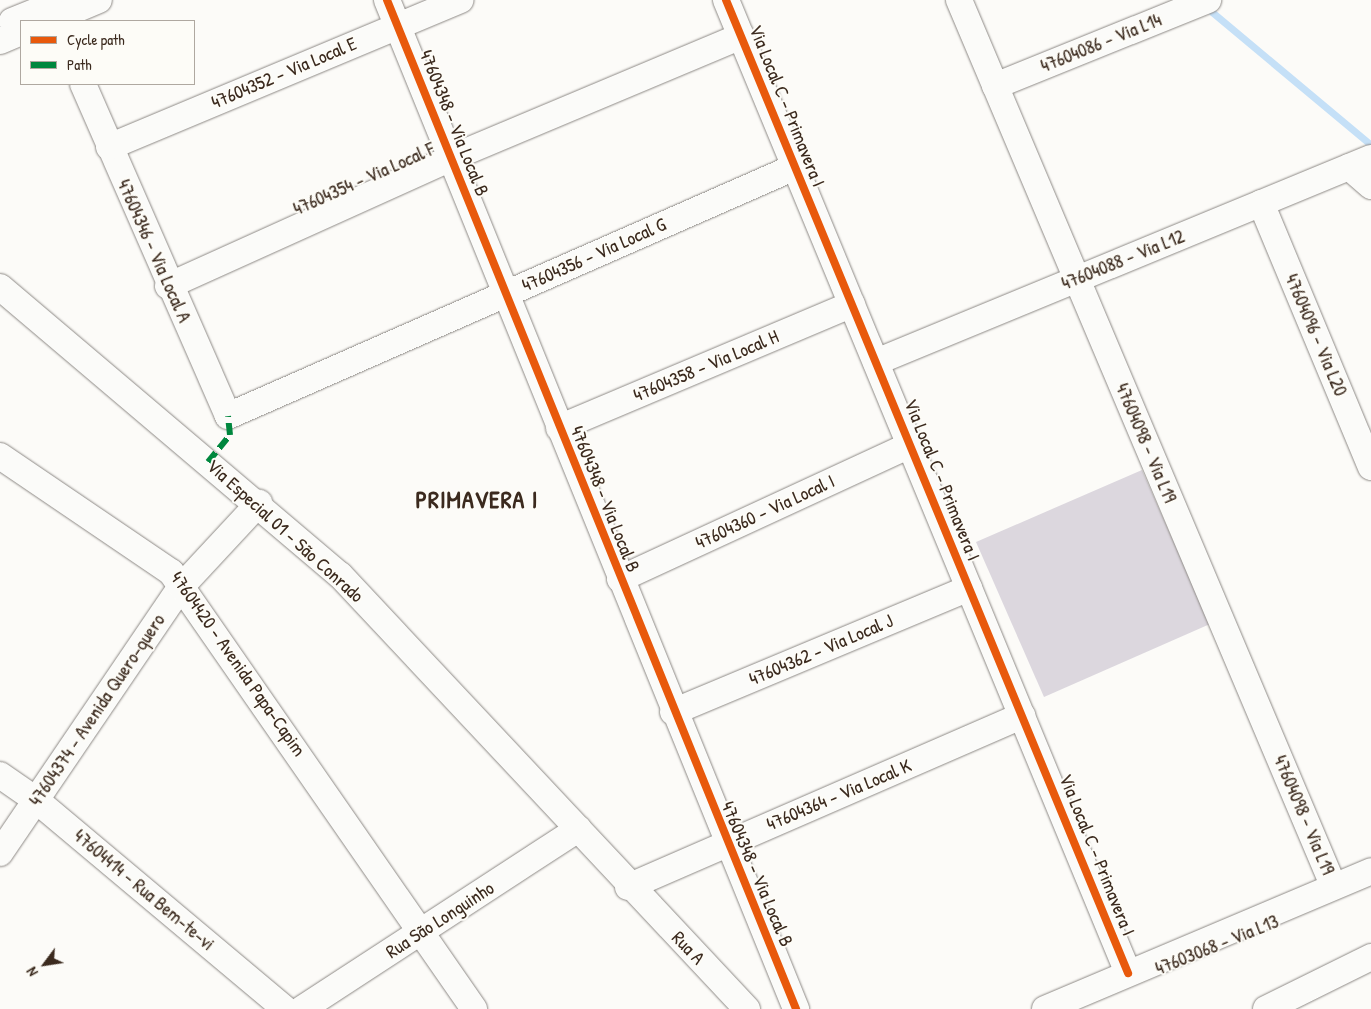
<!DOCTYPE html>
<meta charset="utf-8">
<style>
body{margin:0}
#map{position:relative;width:1371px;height:1009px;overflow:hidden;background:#fcfbf8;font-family:"Patrick Hand",sans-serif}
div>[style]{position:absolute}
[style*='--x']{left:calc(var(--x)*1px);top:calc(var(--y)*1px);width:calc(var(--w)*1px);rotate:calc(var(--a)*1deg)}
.stream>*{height:7px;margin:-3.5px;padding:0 3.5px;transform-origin:3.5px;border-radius:3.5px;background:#c5e0f7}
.building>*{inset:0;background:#dcd7de}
.roads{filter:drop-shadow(0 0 1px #8d8985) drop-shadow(0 0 1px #8d8985)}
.minor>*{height:26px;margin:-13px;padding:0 13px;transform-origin:13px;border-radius:13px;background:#fbfbf9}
.quiet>*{height:6px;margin-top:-3px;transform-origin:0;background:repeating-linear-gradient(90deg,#00873e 0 12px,transparent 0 18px)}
.cycleway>*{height:8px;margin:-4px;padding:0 4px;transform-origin:4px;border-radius:4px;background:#e8590c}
span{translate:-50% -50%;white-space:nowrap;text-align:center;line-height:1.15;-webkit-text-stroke:4px #fdfcf7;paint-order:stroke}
.street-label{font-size:19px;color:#3b2a1e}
.district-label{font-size:24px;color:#3b2a1e;font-weight:700;letter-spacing:1px}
.legend{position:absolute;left:20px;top:20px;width:175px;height:65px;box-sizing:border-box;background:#fdfcf7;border:1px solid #afa8a0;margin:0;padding:6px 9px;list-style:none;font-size:15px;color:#3b2a1e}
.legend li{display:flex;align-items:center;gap:10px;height:25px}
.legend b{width:25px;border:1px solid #afa8a0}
.north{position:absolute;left:20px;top:939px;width:50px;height:50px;-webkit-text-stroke:4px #fdfcf7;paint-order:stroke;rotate:239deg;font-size:14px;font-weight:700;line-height:20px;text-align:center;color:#3b2a1e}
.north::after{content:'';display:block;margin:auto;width:18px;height:22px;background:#3b2a1e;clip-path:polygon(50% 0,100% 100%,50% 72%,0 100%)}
</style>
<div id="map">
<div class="stream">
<i style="--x:1206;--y:7;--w:215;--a:39.9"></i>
</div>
<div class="building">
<i style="clip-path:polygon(1142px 470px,1210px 624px,1044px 697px,976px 542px)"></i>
</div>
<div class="roads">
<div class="minor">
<i style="--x:387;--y:0;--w:1089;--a:67.93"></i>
<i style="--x:726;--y:0;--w:1053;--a:67.55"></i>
<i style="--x:959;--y:0;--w:961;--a:67.09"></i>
<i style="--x:12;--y:21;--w:56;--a:-22"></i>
<i style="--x:49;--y:21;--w:54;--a:-22.8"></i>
<i style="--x:0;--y:41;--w:23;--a:-23"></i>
<i style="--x:83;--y:84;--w:362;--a:66.4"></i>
<i style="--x:228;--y:416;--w:619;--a:-23.71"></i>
<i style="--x:995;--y:86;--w:230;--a:-22"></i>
<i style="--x:109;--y:147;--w:381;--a:-22.7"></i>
<i style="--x:1349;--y:167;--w:29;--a:41"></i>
<i style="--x:1261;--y:203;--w:286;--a:67.4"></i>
<i style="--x:168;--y:286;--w:311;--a:-24.3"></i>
<i style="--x:451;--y:158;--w:315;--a:-22.8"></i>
<i style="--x:0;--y:287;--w:446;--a:40.3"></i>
<i style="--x:340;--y:575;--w:595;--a:46.84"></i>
<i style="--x:876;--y:362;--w:535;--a:-22.4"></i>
<i style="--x:559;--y:428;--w:318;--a:-22.9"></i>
<i style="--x:0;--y:456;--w:207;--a:34.2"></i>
<i style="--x:171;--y:572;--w:532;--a:55.26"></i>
<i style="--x:620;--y:579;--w:319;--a:-24.8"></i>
<i style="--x:673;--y:712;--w:321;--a:-22.7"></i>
<i style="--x:0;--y:775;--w:44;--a:34.8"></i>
<i style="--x:36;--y:800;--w:325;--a:40"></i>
<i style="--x:0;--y:853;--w:322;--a:-55.8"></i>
<i style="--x:181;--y:587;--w:115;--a:-47.1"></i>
<i style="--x:628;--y:887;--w:430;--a:-23.5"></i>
<i style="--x:302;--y:1009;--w:330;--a:-33.1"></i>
<i style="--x:1045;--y:1009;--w:354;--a:-22.9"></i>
<i style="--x:1266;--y:1009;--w:117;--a:-26.3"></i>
</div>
</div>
<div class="quiet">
<i style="--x:208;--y:462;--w:35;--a:-51"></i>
<i style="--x:230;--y:435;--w:19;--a:-96"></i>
</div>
<div class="cycleway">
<i style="--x:387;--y:0;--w:1089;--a:67.93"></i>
<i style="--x:726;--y:0;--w:1053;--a:67.55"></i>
</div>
<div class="street-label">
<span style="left:1101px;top:43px;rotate:-22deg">47604086 - Via L14</span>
<span style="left:284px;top:73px;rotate:-23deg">47604352 - Via Local E</span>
<span style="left:787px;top:106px;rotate:68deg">Via Local C - Primavera I</span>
<span style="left:454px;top:123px;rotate:68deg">47604348 - Via Local B</span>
<span style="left:364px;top:179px;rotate:-24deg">47604354 - Via Local F</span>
<span style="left:154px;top:251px;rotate:66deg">47604346 - Via Local A</span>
<span style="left:594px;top:255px;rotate:-24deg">47604356 - Via Local G</span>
<span style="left:1123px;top:260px;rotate:-22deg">47604088 - Via L12</span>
<span style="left:1316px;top:335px;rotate:67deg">47604096 - Via L20</span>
<span style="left:706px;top:366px;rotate:-23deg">47604358 - Via Local H</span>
<span style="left:1146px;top:443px;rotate:67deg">47604098 - Via L19</span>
<span style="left:942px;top:480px;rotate:68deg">Via Local C - Primavera I</span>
<span style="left:605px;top:499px;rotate:68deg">47604348 - Via Local B</span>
<span style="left:765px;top:512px;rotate:-25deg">47604360 - Via Local I</span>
<span style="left:285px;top:531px;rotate:42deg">Via Especial 01 - São Conrado</span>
<span style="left:821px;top:650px;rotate:-23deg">47604362 - Via Local J</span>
<span style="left:238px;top:664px;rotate:55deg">47604420 - Avenida Papa-Capim</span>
<span style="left:97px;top:710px;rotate:-56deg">47604374 - Avenida Quero-quero</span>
<span style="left:839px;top:795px;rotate:-23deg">47604364 - Via Local K</span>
<span style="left:1304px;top:815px;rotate:67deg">47604098 - Via L19</span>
<span style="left:1097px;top:855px;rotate:68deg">Via Local C - Primavera I</span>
<span style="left:757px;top:874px;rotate:67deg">47604348 - Via Local B</span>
<span style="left:144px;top:890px;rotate:40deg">47604414 - Rua Bem-te-vi</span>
<span style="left:440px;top:920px;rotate:-33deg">Rua São Longuinho</span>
<span style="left:1217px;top:945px;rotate:-22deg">47603068 - Via L13</span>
<span style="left:688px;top:948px;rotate:46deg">Rua A</span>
</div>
<div class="district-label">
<span style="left:477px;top:500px">PRIMAVERA I</span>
</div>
<ul class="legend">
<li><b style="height:6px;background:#e8590c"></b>Cycle path</li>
<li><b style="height:6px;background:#00873e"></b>Path</li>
</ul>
<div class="north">N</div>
</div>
